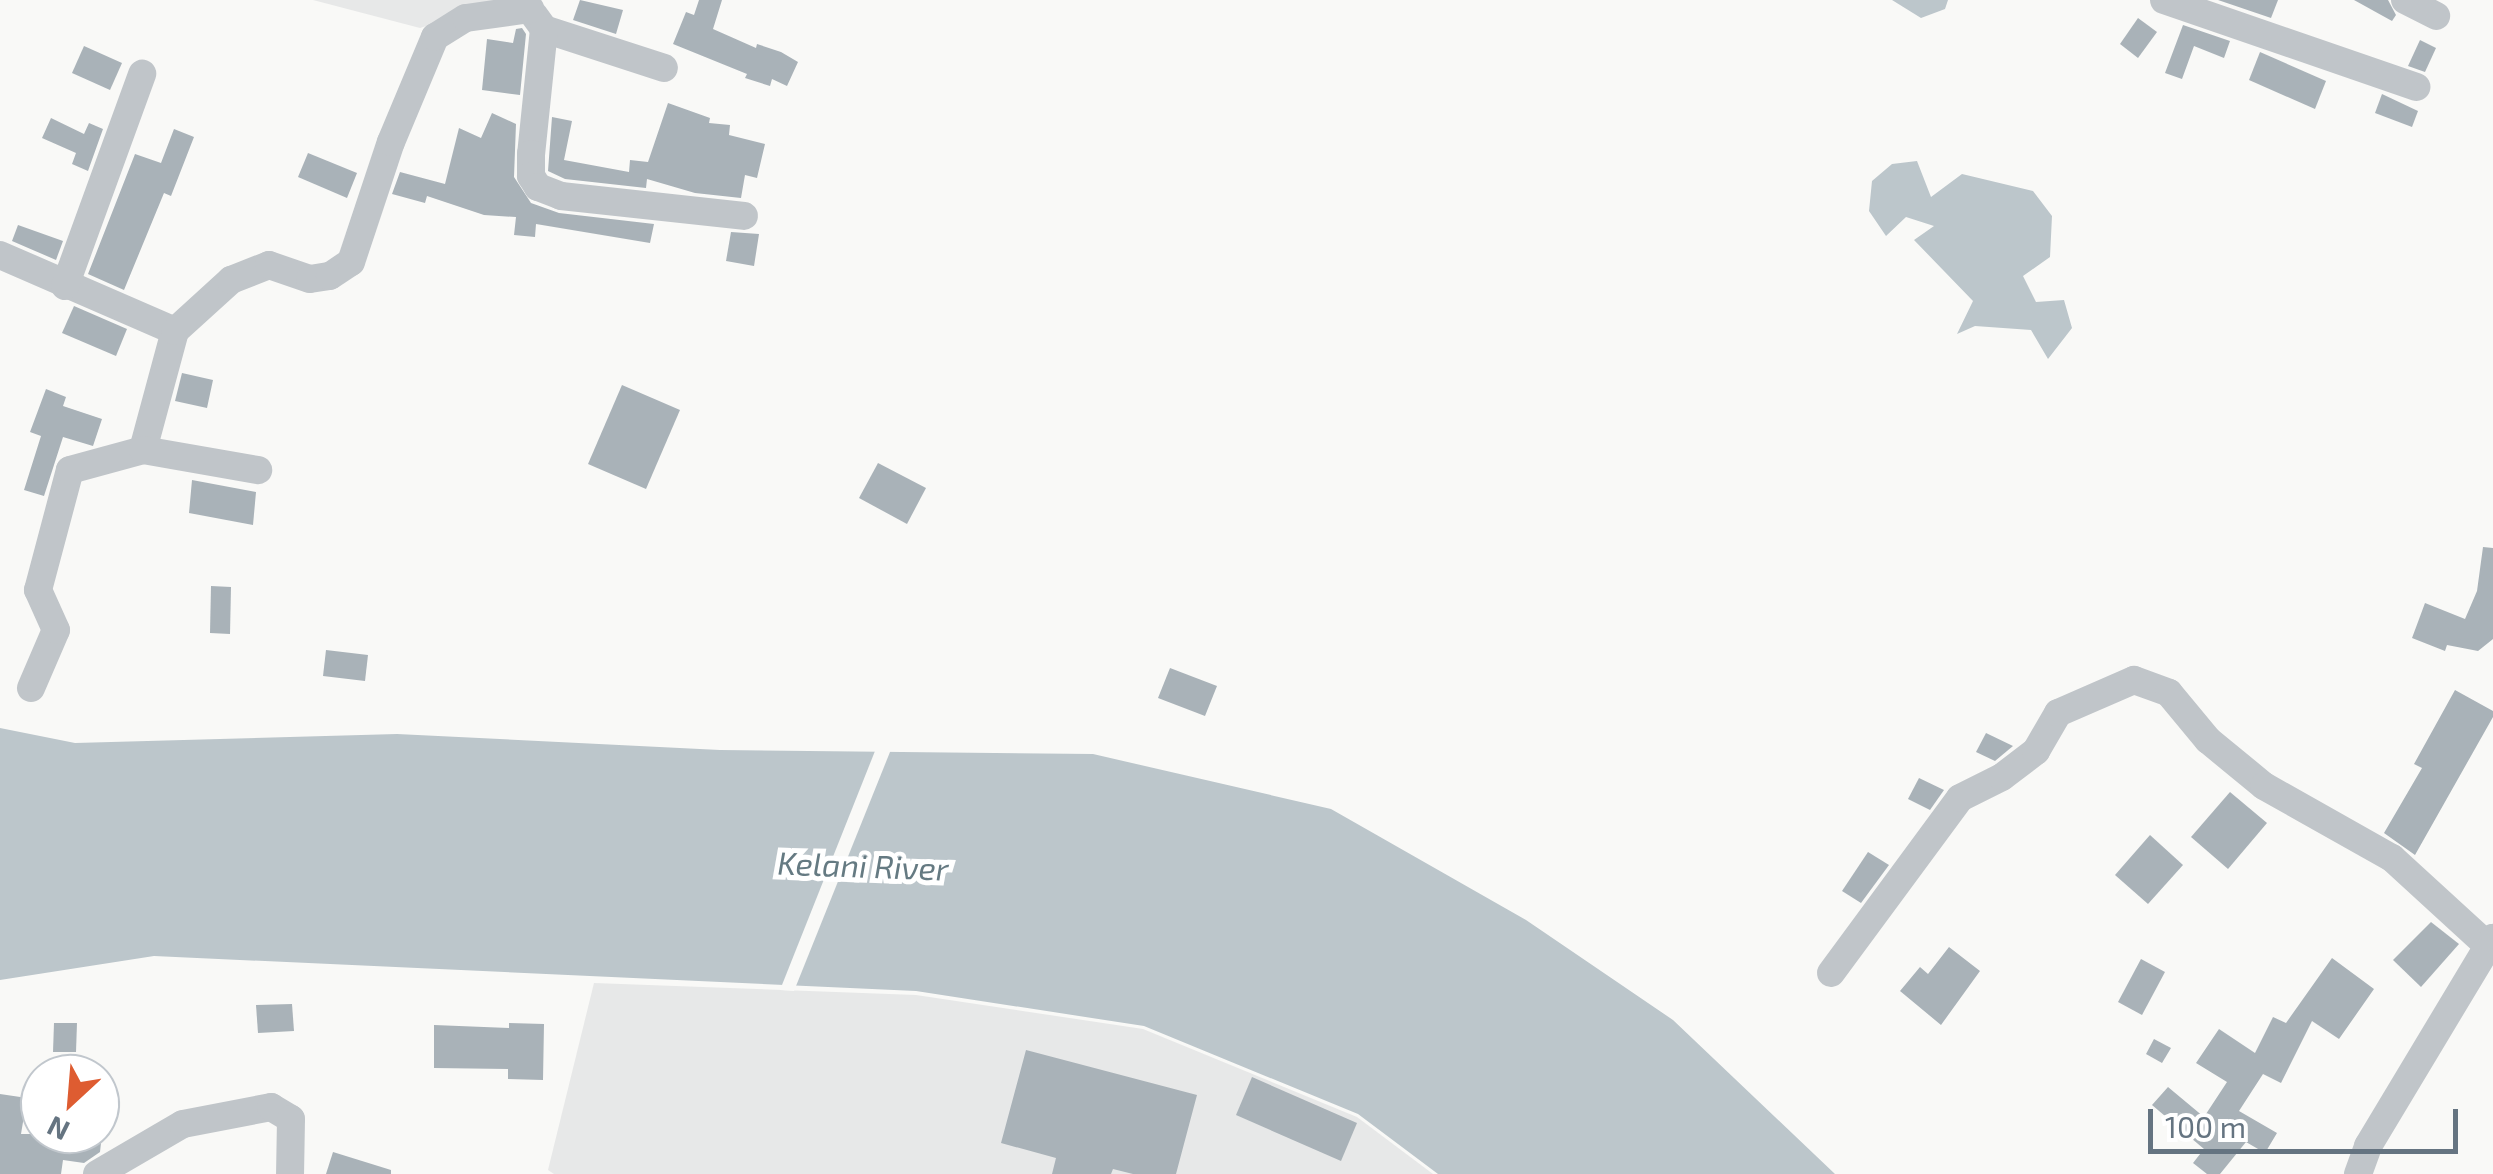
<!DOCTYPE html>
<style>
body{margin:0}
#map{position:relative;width:2493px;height:1174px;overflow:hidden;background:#f9f9f7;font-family:"Exo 2",sans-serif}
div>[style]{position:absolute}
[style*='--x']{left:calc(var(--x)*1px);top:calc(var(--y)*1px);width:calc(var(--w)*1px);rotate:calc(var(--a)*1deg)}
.built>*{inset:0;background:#e7e8e8}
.water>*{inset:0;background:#bcc6cb}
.pier>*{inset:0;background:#f9f9f7}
.building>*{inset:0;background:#a9b2b8}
.minor>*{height:28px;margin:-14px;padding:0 14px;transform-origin:14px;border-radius:14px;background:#c0c5c9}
span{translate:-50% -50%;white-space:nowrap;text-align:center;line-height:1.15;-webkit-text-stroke:10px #fff;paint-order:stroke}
.water-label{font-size:32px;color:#657a82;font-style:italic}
.north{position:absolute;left:20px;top:1054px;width:100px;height:100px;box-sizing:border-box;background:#fff;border:2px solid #c1c7cd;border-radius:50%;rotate:206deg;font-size:28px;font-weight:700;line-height:40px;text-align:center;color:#657481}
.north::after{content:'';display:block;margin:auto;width:35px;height:45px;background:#de5c31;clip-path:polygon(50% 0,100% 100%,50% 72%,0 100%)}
.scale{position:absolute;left:2148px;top:1109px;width:310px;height:45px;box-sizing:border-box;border:5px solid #657481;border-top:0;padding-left:12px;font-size:30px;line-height:35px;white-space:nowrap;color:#657481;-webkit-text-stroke:8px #fff;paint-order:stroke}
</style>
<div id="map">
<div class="built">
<i style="clip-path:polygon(313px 0,505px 0,420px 28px)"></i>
<i style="clip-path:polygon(594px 983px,916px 995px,1143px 1029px,1357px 1117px,1433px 1174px,554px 1174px,548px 1170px)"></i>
</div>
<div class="water">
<i style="clip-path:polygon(1892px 0,1948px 0,1945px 9px,1921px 18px)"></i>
<i style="clip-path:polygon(1917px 161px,1931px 197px,1962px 174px,2033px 191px,2052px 216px,2050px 257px,2023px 276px,2036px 302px,2064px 300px,2072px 328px,2048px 359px,2031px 330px,1975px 326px,1957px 334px,1973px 301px,1914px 240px,1934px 226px,1906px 217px,1886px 236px,1869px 211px,1872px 181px,1892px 164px)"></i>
<i style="clip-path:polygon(0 728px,75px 743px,397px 734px,720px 750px,1093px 754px,1331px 809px,1526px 920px,1673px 1020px,1835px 1174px,1438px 1174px,1358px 1114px,1144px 1026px,916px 991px,154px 956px,0 980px)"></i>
</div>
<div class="pier">
<i style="clip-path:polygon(877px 746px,892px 747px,794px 991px,780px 990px)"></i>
</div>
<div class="building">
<i style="clip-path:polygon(580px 0,623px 10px,616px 34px,573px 20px)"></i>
<i style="clip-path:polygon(699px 0,722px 0,713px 29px,756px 48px,757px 44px,781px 52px,798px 62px,787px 86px,772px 79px,770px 86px,745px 78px,747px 74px,673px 44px,686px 12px,694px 15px)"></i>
<i style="clip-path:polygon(2218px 0,2278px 0,2271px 18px)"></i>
<i style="clip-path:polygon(2354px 0,2388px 0,2396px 15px,2392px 21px)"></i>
<i style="clip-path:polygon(2138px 18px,2157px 32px,2138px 58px,2120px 44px)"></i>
<i style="clip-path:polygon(2183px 25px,2230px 41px,2224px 58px,2194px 46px,2182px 79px,2165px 73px)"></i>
<i style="clip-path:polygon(522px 28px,526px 34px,520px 95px,482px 90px,487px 39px,513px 43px,516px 29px)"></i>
<i style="clip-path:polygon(2420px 40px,2436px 48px,2425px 72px,2408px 66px)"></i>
<i style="clip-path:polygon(84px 46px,122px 63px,110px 90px,72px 73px)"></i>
<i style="clip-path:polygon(2260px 52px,2326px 81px,2315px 109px,2249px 80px)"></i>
<i style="clip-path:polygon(2382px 94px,2418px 111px,2412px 127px,2375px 113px)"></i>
<i style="clip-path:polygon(668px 103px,710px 118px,709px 123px,730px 125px,729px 135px,765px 144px,757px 178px,745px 175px,741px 198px,695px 193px,647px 179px,646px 188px,565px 179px,548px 171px,552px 117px,572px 121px,564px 160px,629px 172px,630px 160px,648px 162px)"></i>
<i style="clip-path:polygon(492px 113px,516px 124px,514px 177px,531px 203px,559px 213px,654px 224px,650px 243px,536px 224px,535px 237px,514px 235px,516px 217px,484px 215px,427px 196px,425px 203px,392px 194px,400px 172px,445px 184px,459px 128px,481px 138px)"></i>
<i style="clip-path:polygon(51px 118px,84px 134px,89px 123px,103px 129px,88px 171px,72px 164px,76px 153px,42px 138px)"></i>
<i style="clip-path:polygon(174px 129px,194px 137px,171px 196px,164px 193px,124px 290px,88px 274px,135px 154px,161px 163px)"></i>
<i style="clip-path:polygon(308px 153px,357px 173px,347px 198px,298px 177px)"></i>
<i style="clip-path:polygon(18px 225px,63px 241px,56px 260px,12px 241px)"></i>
<i style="clip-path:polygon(731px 232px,759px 234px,754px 266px,726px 261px)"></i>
<i style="clip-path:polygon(74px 306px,127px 329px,116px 356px,62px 333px)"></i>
<i style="clip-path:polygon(182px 373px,213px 380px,207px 408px,175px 401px)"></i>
<i style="clip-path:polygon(622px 385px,680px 410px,646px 489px,588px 464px)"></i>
<i style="clip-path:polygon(46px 389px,66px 397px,63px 406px,102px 419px,93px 446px,63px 437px,44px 496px,24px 490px,41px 436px,30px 432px)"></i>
<i style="clip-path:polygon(878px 463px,926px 488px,907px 524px,859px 498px)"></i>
<i style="clip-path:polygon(192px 480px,256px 492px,253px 525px,189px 513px)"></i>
<i style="clip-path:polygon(2483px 547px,2493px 548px,2493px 639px,2478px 651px,2447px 645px,2445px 651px,2412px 638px,2425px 603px,2465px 619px,2477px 591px)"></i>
<i style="clip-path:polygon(211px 586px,231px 587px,230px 634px,210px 633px)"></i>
<i style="clip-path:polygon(326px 650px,368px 655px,365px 681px,323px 676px)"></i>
<i style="clip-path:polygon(1170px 668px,1217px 686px,1205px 716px,1158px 698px)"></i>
<i style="clip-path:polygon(2455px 690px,2493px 711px,2493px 717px,2415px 855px,2384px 833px,2422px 768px,2414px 764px)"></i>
<i style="clip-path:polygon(1986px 733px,2013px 746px,1995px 761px,1976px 752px)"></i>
<i style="clip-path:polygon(1919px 778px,1944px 790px,1930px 810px,1908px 799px)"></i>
<i style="clip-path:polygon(2230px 792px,2267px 823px,2228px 869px,2191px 837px)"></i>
<i style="clip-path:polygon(2150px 835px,2183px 865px,2148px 904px,2115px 875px)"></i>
<i style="clip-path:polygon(1868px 852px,1889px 865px,1861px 903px,1842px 891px)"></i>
<i style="clip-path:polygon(2431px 922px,2459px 944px,2421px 987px,2393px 960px)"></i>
<i style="clip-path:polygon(1949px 947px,1980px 971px,1941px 1025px,1900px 991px,1920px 967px,1928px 974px)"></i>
<i style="clip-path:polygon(2332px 958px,2374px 989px,2339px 1039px,2312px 1021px,2281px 1083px,2263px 1074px,2239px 1111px,2277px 1133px,2265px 1153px,2246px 1142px,2220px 1174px,2207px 1174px,2193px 1163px,2204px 1149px,2152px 1105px,2168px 1087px,2204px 1117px,2227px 1082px,2196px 1063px,2219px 1029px,2255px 1053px,2273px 1017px,2286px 1023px)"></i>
<i style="clip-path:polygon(2141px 959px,2165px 972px,2142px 1015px,2118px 1002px)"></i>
<i style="clip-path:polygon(292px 1004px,294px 1031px,258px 1033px,256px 1005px)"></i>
<i style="clip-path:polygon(54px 1023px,77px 1023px,76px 1052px,53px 1052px)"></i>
<i style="clip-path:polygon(509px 1023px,544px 1024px,543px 1080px,508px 1079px,508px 1069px,434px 1068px,434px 1025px,509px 1028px)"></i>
<i style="clip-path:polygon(2154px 1039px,2171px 1048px,2162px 1063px,2146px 1054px)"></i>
<i style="clip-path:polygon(1026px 1050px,1197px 1095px,1176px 1174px,1133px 1174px,1113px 1169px,1111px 1174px,1052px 1174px,1056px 1158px,1001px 1143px)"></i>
<i style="clip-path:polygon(1252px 1077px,1357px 1123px,1341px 1161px,1236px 1115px)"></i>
<i style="clip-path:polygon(0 1094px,27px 1098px,21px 1134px,102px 1134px,100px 1152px,84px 1163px,63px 1160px,61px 1174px,0 1174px)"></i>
<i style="clip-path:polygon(333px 1152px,391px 1170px,391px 1174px,326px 1174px)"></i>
</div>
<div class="minor">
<i style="--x:2164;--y:0;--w:267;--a:19"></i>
<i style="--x:2405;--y:0;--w:35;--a:27"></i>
<i style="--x:534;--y:15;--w:17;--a:54"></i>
<i style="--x:544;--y:29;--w:126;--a:18"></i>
<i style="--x:544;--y:29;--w:126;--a:95.9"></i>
<i style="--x:531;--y:154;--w:22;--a:90"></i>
<i style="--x:531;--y:176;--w:13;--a:58"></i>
<i style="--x:538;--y:187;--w:25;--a:21"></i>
<i style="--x:561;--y:196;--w:184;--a:6.2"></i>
<i style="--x:0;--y:255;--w:191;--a:23.5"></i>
<i style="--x:175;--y:331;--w:123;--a:105.1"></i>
<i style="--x:65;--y:286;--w:226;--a:-70"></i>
<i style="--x:175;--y:331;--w:76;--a:-42.3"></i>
<i style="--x:231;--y:280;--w:41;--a:-21.5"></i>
<i style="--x:269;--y:265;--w:43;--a:18.9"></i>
<i style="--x:310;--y:279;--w:20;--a:-9"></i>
<i style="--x:330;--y:276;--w:25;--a:-34"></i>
<i style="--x:351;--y:262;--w:126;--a:-71.6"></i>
<i style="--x:391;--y:142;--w:114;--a:-67.3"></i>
<i style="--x:435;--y:37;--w:36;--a:-32"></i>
<i style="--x:466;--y:18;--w:65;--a:-8"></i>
<i style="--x:31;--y:688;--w:63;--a:-66.7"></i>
<i style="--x:56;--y:630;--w:44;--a:-114.2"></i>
<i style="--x:38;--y:590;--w:124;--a:-75.1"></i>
<i style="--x:70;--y:470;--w:76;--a:-15.3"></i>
<i style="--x:143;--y:450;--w:117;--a:9.9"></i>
<i style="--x:1831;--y:973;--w:217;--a:-53.6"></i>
<i style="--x:1960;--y:798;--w:47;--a:-26.6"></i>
<i style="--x:2002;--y:777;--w:43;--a:-37.4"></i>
<i style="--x:2036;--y:751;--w:44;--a:-59.9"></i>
<i style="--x:2058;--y:713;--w:83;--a:-23.5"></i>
<i style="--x:2134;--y:680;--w:37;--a:20"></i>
<i style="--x:2169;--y:693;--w:61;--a:50.3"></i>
<i style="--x:2208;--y:740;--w:72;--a:39.4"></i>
<i style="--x:2264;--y:786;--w:147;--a:29.4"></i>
<i style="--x:2392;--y:858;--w:127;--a:42.5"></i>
<i style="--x:97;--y:1174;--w:99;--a:-30.2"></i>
<i style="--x:183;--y:1124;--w:90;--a:-10.9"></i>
<i style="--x:271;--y:1107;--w:23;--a:31"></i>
<i style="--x:291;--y:1119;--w:55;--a:91"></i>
<i style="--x:2358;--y:1174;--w:30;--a:-70"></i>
<i style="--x:2368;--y:1146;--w:243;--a:-59"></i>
</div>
<div class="water-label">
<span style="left:863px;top:865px;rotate:2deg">Kelani River</span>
</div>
<div class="north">N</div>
<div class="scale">100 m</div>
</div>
